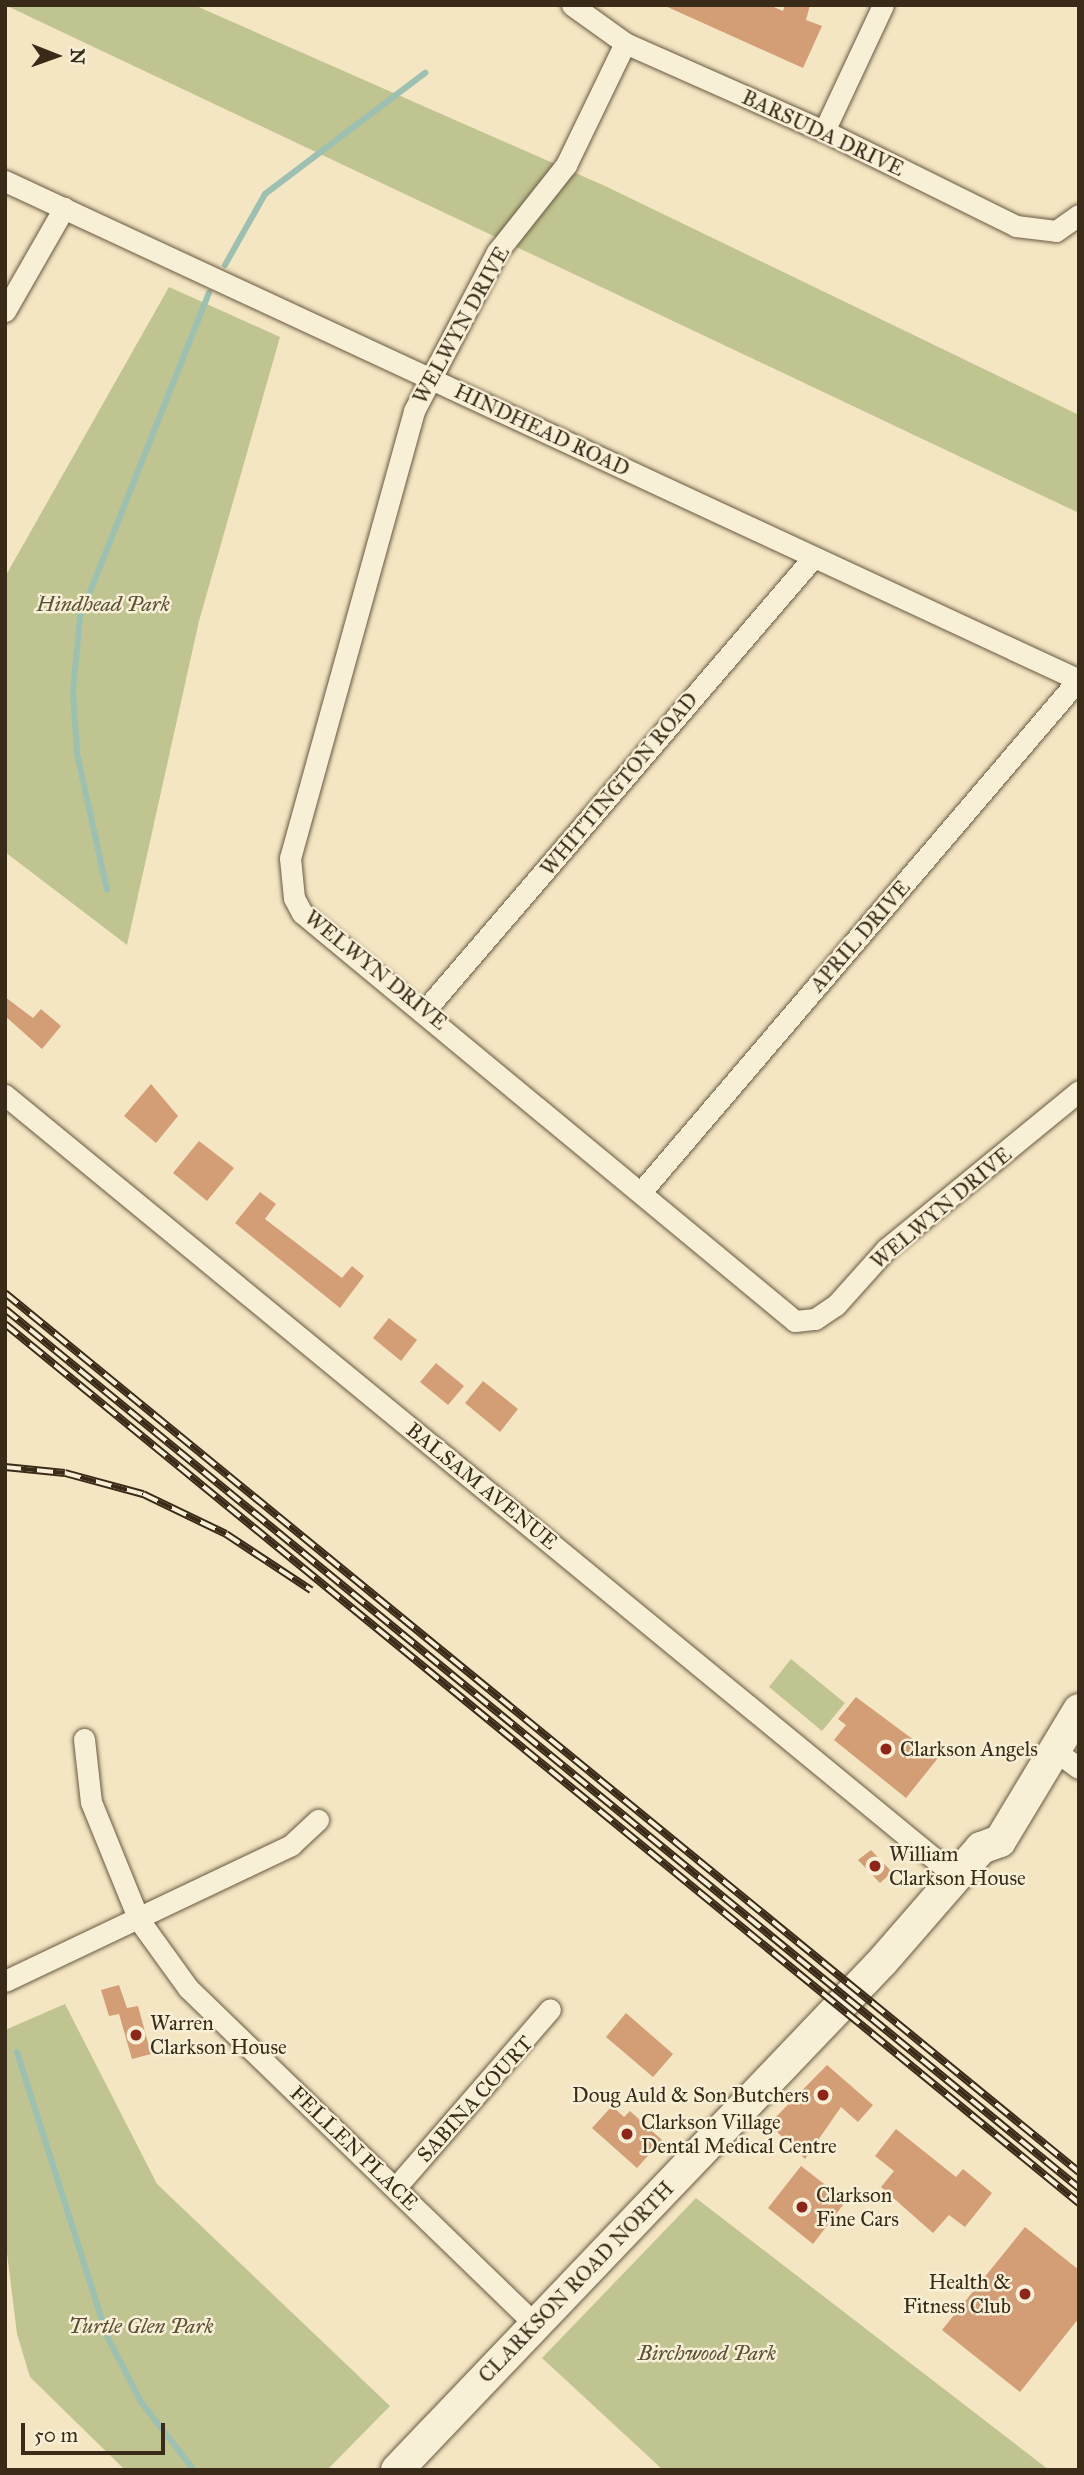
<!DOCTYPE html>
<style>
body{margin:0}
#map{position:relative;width:1084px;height:2475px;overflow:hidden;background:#f4e6c2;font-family:"IM FELL Great Primer",serif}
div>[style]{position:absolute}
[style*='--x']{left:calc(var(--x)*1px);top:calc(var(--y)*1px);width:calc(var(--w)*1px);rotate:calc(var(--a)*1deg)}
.green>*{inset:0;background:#c0c490}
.stream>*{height:6px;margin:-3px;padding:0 3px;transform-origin:3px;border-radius:3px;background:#9cc0b1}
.building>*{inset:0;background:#d39d76}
.roads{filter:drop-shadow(0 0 2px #685942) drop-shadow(0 0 2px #685942)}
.street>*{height:21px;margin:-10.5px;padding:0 10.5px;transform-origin:10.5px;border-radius:10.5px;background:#f8efd7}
.secondary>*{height:32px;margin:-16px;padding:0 16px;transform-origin:16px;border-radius:16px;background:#f8efd7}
.rail>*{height:8px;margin-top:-4px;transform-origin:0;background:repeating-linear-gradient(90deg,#f8efd7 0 16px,#3a2a18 0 32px);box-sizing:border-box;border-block:2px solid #3a2a18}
.dots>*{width:19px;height:19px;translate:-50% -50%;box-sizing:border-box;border:4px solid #f8efd7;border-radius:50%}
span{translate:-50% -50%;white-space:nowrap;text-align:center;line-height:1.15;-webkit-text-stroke:5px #f8efd7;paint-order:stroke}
.street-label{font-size:21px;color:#3a2a18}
.park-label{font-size:21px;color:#5c5036;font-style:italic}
.poi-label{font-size:21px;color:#3a2a18}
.left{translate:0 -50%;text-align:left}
.right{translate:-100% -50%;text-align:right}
.frame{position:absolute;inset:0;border:7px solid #3a2a18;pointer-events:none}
.north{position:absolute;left:21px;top:21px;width:70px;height:70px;-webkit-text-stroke:5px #f8efd7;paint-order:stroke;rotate:91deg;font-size:19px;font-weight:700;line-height:28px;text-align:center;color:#3a2a18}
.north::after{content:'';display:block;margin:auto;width:24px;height:32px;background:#3a2a18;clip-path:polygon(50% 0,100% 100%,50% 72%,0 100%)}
.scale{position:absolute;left:21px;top:2423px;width:144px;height:32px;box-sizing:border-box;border:4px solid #3a2a18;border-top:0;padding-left:9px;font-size:21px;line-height:24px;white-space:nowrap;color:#3a2a18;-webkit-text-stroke:5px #f8efd7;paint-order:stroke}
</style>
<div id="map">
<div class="green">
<i style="clip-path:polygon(5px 5px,194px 5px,605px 186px,1079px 415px,1079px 513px)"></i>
<i style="clip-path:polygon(169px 287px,280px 337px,199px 621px,127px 945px,5px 852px,5px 577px)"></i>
<i style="clip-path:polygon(791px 1659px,845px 1703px,822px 1731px,769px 1687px)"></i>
<i style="clip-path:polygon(65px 2004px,157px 2184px,390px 2406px,327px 2470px,125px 2470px,30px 2377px,17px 2334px,5px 2237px,5px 2030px)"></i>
<i style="clip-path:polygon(696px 2198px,1049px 2470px,663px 2470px,542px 2358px)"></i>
</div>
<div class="stream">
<i style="--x:225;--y:265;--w:81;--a:-60.6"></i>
<i style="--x:265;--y:194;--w:201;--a:-37.1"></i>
<i style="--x:107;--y:890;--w:140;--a:-102.4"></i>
<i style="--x:77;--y:753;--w:62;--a:-93.7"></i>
<i style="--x:73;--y:691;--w:74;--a:-84.6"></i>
<i style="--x:80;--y:617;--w:349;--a:-68.3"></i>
<i style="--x:17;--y:2052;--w:298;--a:72.4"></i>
<i style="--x:107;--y:2336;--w:74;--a:62.7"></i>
<i style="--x:141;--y:2402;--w:86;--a:52.1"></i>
</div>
<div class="building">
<i style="clip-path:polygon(663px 5px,769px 5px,783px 11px,785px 5px,810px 5px,806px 20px,822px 26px,803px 68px)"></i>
<i style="clip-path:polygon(5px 997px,33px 1018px,41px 1009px,61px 1026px,42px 1049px,5px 1016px)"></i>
<i style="clip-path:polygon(151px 1084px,178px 1116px,156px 1143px,124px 1116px)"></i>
<i style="clip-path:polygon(199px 1141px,234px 1168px,207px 1201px,173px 1173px)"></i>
<i style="clip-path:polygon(260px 1192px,276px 1204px,265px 1219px,342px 1278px,352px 1266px,364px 1276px,340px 1308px,235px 1223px)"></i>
<i style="clip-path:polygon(389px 1318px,417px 1340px,401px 1361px,373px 1338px)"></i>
<i style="clip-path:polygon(436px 1363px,464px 1386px,448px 1405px,420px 1382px)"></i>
<i style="clip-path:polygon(483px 1381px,518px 1409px,500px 1432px,465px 1403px)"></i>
<i style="clip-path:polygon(856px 1697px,938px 1758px,906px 1798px,834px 1740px,846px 1725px,838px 1719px)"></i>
<i style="clip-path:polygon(871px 1850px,892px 1872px,880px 1883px,858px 1860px)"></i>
<i style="clip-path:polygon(119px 1985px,127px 2008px,138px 2006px,151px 2054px,132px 2059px,119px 2014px,109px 2016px,101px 1990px)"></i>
<i style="clip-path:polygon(626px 2013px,673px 2054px,653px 2077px,606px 2037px)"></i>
<i style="clip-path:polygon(827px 2065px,873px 2105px,858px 2122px,841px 2107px,805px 2159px,769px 2124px)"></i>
<i style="clip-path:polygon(612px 2106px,624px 2117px,630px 2111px,662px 2140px,637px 2168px,592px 2128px)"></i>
<i style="clip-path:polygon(896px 2129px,956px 2177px,963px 2169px,992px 2193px,965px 2227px,949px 2215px,933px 2233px,881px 2187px,894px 2171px,875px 2156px)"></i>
<i style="clip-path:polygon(801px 2166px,846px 2201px,813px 2244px,768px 2208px)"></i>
<i style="clip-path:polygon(1025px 2227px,1079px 2270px,1079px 2318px,1020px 2392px,942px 2330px)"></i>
</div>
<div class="roads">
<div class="street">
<i style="--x:572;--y:5;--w:65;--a:35.6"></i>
<i style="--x:625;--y:43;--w:218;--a:23.9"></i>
<i style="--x:824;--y:131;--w:214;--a:26.3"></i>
<i style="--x:1016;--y:226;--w:40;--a:7.1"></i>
<i style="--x:1056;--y:231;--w:28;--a:-35"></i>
<i style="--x:625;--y:43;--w:136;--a:115.8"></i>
<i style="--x:566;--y:165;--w:111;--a:128.4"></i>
<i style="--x:497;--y:252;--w:179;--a:117.6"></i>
<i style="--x:414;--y:411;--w:464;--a:105.5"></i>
<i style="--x:290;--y:858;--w:40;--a:84.3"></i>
<i style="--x:294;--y:898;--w:17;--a:62"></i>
<i style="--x:302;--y:913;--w:640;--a:39.61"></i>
<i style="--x:795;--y:1321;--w:20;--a:-6"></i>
<i style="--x:815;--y:1319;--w:25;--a:-34"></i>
<i style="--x:836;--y:1305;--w:75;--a:-48.2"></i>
<i style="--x:886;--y:1249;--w:249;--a:-39.3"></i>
<i style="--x:824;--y:131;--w:139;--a:-64.9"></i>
<i style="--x:5;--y:181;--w:1184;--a:24.92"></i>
<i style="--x:5;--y:311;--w:119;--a:-60.2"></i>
<i style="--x:426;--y:1009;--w:593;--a:-49.38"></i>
<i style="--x:5;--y:1095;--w:1233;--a:39.41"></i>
<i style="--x:641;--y:1192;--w:673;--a:-49.52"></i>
<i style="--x:84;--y:1739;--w:63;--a:83.7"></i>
<i style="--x:91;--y:1802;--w:127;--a:67.9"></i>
<i style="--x:139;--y:1920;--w:84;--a:54.2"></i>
<i style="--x:188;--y:1988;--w:483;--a:44.1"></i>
<i style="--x:1054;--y:1750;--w:31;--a:36"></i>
<i style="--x:5;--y:1981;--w:317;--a:-25.4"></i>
<i style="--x:291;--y:1845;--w:37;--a:-43"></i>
<i style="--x:396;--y:2187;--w:235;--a:-49.1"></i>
</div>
<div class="secondary">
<i style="--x:397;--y:2470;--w:702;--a:-46.33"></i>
<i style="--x:882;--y:1962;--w:151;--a:-49"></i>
<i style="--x:981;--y:1848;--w:20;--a:-20"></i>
<i style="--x:1000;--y:1841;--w:153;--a:-58.9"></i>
</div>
</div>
<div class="rail">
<i style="--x:5;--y:1293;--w:1388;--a:39.3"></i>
<i style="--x:5;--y:1309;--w:1388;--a:39.3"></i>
<i style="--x:5;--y:1324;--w:1388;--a:39.3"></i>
<i style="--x:5;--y:1467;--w:60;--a:5.7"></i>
<i style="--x:65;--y:1473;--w:81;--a:15.1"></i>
<i style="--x:143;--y:1494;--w:92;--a:25.7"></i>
<i style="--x:226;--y:1534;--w:102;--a:33.4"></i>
</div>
<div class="dots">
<i style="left:886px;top:1749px;background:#8f2418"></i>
<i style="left:875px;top:1866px;background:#8f2418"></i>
<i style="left:136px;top:2035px;background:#8f2418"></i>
<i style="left:823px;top:2095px;background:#8f2418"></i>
<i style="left:627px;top:2134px;background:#8f2418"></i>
<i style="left:802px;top:2207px;background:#8f2418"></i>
<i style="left:1025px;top:2294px;background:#8f2418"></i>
</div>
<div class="street-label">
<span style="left:823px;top:133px;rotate:25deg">BARSUDA DRIVE</span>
<span style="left:461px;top:325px;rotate:-61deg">WELWYN DRIVE</span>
<span style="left:542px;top:430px;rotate:25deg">HINDHEAD ROAD</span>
<span style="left:619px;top:784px;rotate:-50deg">WHITTINGTON ROAD</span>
<span style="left:860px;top:936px;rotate:-49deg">APRIL DRIVE</span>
<span style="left:376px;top:970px;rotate:39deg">WELWYN DRIVE</span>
<span style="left:941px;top:1208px;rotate:-40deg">WELWYN DRIVE</span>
<span style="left:482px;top:1486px;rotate:39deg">BALSAM AVENUE</span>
<span style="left:475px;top:2099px;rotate:-48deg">SABINA COURT</span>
<span style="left:354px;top:2148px;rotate:44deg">FELLEN PLACE</span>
<span style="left:576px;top:2282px;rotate:-46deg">CLARKSON ROAD NORTH</span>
</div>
<div class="park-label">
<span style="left:103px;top:604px">Hindhead Park</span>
<span style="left:141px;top:2326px">Turtle Glen Park</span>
<span style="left:707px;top:2353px">Birchwood Park</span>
</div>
<div class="poi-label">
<span class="left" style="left:900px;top:1749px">Clarkson Angels</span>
<span class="left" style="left:889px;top:1866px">William<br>Clarkson House</span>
<span class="left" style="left:150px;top:2035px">Warren<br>Clarkson House</span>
<span class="right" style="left:809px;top:2095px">Doug Auld &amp; Son Butchers</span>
<span class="left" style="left:641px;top:2134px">Clarkson Village<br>Dental Medical Centre</span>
<span class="left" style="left:816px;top:2207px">Clarkson<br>Fine Cars</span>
<span class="right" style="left:1011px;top:2294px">Health &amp;<br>Fitness Club</span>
</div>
<div class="frame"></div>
<div class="north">N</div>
<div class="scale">50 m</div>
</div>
